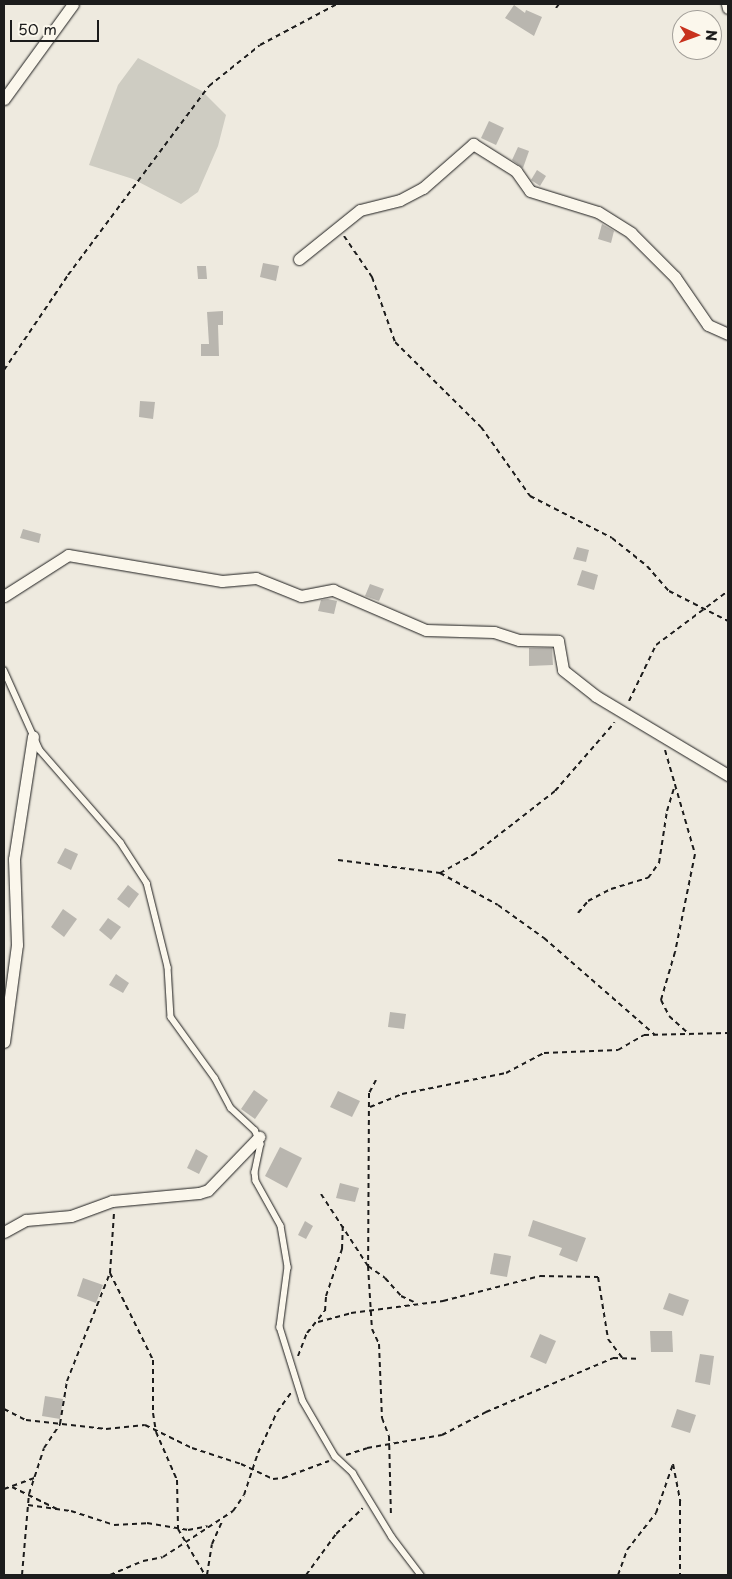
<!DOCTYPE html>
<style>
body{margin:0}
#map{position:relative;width:732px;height:1579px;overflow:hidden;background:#eeeadf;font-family:"Playpen Sans",sans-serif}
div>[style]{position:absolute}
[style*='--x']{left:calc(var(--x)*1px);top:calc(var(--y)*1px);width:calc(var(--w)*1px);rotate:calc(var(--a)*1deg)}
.green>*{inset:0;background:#ceccc2}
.building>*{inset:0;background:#b9b6af}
.path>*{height:2px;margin-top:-1px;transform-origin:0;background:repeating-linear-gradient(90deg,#1c1c1c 0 5px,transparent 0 9px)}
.roads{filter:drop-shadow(0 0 1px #1c1c1c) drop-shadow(0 0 1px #1c1c1c)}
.lane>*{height:5.5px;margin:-2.75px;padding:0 2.75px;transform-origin:2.75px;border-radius:2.75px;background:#fbf7ec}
.street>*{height:11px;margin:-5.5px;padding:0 5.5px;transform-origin:5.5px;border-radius:5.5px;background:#fbf7ec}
span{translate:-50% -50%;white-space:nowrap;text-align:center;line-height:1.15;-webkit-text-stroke:5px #fbf7ec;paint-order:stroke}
.frame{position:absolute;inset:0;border:5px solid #1c1c1c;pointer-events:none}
.north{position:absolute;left:672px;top:10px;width:50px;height:50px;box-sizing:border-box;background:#fbf7ec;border:1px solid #a29f99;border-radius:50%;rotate:92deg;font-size:14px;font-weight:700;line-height:20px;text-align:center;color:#1c1c1c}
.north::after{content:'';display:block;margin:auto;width:18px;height:22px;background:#c8321e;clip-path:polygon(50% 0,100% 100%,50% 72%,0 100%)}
.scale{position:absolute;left:10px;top:20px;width:89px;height:22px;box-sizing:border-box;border:2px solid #1c1c1c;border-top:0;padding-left:6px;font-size:15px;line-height:18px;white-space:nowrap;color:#1c1c1c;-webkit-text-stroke:4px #fbf7ec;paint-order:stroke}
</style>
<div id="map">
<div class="green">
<i style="clip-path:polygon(138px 58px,202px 91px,226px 115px,218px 146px,198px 192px,181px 204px,133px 179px,89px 165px,118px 85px)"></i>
</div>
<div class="building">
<i style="clip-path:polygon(514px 5px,525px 13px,526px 10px,542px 17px,534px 36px,505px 18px)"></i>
<i style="clip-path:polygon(489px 121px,504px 128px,496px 145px,481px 138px)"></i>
<i style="clip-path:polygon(518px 147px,529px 151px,523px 168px,512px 160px)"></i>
<i style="clip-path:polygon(537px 170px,546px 176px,540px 186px,531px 180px)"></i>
<i style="clip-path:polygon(602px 224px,614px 231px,611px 243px,598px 239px)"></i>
<i style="clip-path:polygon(263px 263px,279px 266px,276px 281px,260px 277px)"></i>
<i style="clip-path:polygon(197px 266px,206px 266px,207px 279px,198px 279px)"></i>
<i style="clip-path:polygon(223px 311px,223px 325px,218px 325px,219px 356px,201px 356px,201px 344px,209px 344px,207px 312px)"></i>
<i style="clip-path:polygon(140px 401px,155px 402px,153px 419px,139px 417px)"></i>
<i style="clip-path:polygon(23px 529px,41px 534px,39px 543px,20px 538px)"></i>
<i style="clip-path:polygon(577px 547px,589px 550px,586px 562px,573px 559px)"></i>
<i style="clip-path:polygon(582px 570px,598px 575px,594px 590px,577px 585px)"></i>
<i style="clip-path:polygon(370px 584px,384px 589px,379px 601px,365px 596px)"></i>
<i style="clip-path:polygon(328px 599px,337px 601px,334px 614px,318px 611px,321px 600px)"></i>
<i style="clip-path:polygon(529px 648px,552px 648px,553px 665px,529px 666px)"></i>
<i style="clip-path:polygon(65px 848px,78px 854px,71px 870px,57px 863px)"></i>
<i style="clip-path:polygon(128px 885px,139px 894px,129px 908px,117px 899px)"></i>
<i style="clip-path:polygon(63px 909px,77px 919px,64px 937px,51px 927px)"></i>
<i style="clip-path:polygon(108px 918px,121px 927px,111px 940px,99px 930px)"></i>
<i style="clip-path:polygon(116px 974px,129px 983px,123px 993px,109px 985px)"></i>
<i style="clip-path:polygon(390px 1012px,406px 1014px,404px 1029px,388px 1027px)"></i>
<i style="clip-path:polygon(254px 1090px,268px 1100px,255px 1119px,241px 1109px)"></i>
<i style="clip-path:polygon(338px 1091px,360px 1101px,352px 1117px,330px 1107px)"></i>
<i style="clip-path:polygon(280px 1147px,302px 1158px,287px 1188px,265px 1176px)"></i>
<i style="clip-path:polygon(196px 1149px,208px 1156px,199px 1174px,187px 1168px)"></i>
<i style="clip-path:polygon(340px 1183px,359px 1188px,355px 1202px,336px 1198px)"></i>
<i style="clip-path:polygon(533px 1220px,586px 1238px,577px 1262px,559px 1255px,562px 1248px,528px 1236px)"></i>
<i style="clip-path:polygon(305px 1221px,313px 1226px,306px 1239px,298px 1235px)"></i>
<i style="clip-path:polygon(494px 1253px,511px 1256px,507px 1277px,490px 1274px)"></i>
<i style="clip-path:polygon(83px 1278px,103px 1285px,96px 1303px,77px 1296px)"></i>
<i style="clip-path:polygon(669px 1293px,689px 1300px,683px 1316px,663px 1309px)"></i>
<i style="clip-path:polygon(650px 1331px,672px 1331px,673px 1352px,651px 1352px)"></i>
<i style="clip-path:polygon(540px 1334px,556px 1341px,546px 1364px,530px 1357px)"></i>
<i style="clip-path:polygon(700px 1354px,714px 1356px,710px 1385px,695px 1382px)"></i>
<i style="clip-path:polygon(45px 1396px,63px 1399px,60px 1419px,42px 1416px)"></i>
<i style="clip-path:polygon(677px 1409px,696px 1415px,690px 1433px,671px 1427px)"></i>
</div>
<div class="path">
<i style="--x:556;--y:8;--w:5;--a:-53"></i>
<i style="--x:344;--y:236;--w:50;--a:55.7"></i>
<i style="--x:372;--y:277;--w:69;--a:70.5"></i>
<i style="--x:395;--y:342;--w:121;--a:44.7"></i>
<i style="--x:481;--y:427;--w:85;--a:54.6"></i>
<i style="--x:530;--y:496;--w:92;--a:27.1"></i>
<i style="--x:612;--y:538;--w:45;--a:38.7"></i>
<i style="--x:647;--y:566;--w:33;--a:49"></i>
<i style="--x:669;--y:591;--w:66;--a:27"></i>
<i style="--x:4;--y:370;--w:115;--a:-56"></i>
<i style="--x:68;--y:275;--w:236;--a:-53.3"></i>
<i style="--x:209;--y:86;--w:65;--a:-38.8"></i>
<i style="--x:260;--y:45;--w:87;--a:-28"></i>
<i style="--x:629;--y:701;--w:62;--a:-64.3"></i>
<i style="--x:656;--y:645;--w:90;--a:-36.9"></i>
<i style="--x:665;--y:750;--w:108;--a:73.9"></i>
<i style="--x:695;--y:854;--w:100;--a:101.5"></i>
<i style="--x:675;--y:952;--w:50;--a:106.3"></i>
<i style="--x:661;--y:1000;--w:18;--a:63"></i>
<i style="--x:669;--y:1016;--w:28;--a:42"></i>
<i style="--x:338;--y:860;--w:103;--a:7.3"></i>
<i style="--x:440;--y:873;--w:38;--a:-29"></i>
<i style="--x:473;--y:855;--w:104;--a:-38"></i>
<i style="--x:555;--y:791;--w:91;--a:-49"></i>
<i style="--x:440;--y:873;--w:66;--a:28.9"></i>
<i style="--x:498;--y:905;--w:57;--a:35.7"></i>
<i style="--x:544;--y:938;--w:147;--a:41.1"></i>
<i style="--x:578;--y:913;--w:16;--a:-50"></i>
<i style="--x:588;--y:901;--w:26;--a:-28"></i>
<i style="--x:611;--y:889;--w:39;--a:-17"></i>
<i style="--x:648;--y:878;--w:19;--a:-54"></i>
<i style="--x:659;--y:863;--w:53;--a:-81.3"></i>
<i style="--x:667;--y:811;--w:28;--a:-73"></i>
<i style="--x:376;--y:1080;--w:15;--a:118"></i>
<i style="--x:369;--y:1093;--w:173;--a:90.3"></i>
<i style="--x:368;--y:1266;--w:63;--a:86.4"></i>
<i style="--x:372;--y:1329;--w:17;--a:65"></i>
<i style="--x:379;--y:1344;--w:74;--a:87.7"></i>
<i style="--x:382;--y:1418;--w:19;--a:69"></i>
<i style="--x:389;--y:1436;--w:80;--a:88.6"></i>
<i style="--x:370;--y:1107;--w:35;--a:-22"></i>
<i style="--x:402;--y:1094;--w:106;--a:-11.4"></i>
<i style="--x:506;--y:1073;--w:43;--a:-27.8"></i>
<i style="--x:544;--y:1053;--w:74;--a:-2.3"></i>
<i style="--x:618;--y:1050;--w:30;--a:-30"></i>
<i style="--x:644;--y:1035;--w:84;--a:-1.4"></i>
<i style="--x:321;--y:1194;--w:86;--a:56.9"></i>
<i style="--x:368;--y:1266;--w:21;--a:35"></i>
<i style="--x:385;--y:1278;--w:24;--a:48"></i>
<i style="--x:401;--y:1296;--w:14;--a:25"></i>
<i style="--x:110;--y:1273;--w:97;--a:63.7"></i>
<i style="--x:153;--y:1360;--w:53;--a:90"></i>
<i style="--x:153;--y:1413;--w:19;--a:81"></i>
<i style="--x:156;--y:1432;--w:52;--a:66.4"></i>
<i style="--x:177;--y:1480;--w:49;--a:88.8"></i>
<i style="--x:178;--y:1529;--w:53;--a:59.6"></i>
<i style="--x:318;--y:1322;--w:34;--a:-15"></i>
<i style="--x:351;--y:1313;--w:93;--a:-7.4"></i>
<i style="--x:443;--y:1301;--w:100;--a:-14.5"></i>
<i style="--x:540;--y:1276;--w:58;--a:1"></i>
<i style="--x:598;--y:1277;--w:63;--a:80.8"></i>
<i style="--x:608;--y:1339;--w:25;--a:53"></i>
<i style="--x:298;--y:1356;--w:25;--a:-69"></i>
<i style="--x:307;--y:1333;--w:28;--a:-51"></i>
<i style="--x:325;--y:1311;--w:15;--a:-86"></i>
<i style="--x:326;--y:1296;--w:50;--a:-71.2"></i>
<i style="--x:342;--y:1249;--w:25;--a:-88"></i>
<i style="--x:4;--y:1409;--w:25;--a:27"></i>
<i style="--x:26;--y:1420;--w:81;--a:6.4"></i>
<i style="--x:106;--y:1429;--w:39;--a:-6"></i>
<i style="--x:145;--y:1425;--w:52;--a:26.1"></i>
<i style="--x:192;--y:1448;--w:52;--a:18.1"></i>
<i style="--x:241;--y:1464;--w:35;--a:25"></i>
<i style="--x:273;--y:1479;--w:10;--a:-6"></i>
<i style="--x:283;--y:1478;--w:49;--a:-20.3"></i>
<i style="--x:346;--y:1455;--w:22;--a:-18"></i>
<i style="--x:367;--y:1448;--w:76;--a:-9.8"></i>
<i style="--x:442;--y:1435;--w:50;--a:-27.6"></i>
<i style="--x:486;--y:1412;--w:138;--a:-23"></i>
<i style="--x:613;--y:1358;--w:24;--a:2"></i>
<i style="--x:12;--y:1487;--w:50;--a:26.1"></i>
<i style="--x:4;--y:1489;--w:33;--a:-20"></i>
<i style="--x:28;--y:1505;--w:43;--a:7.9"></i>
<i style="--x:71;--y:1511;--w:45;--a:18"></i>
<i style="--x:114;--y:1525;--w:33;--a:-3"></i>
<i style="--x:147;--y:1523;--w:42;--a:9.7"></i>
<i style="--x:188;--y:1530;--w:20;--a:-11"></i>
<i style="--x:22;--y:1575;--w:81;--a:-85.1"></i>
<i style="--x:29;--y:1494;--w:48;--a:-71.9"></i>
<i style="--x:44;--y:1448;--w:29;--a:-56"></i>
<i style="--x:60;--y:1424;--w:44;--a:-80.8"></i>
<i style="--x:67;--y:1381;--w:116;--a:-68.3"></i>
<i style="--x:110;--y:1273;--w:60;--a:-86.2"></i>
<i style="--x:110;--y:1575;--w:36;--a:-23"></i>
<i style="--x:143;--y:1561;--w:20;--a:-11"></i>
<i style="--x:163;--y:1557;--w:84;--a:-33.3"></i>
<i style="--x:233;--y:1511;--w:19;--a:-55"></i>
<i style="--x:244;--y:1495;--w:44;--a:-71.6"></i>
<i style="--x:258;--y:1453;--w:45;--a:-65.1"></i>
<i style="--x:277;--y:1412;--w:24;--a:-54"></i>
<i style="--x:207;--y:1575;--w:31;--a:-81"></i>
<i style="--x:212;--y:1544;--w:24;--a:-66"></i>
<i style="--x:306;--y:1575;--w:51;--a:-53.8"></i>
<i style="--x:336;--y:1534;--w:37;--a:-44"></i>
<i style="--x:401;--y:1575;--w:8;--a:0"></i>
<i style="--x:618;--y:1575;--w:27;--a:-70"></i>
<i style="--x:627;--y:1550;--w:47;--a:-51.9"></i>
<i style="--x:656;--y:1513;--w:52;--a:-70.9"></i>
<i style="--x:673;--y:1464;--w:38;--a:79"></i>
<i style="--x:680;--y:1501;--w:74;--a:90"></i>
</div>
<div class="roads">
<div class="lane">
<i style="--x:4;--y:670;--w:88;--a:65.8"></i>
<i style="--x:40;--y:750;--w:123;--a:48.9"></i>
<i style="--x:121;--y:843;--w:48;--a:57"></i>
<i style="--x:147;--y:883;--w:87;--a:76"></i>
<i style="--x:168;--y:967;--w:50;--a:86.6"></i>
<i style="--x:171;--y:1017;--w:75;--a:54.2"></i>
<i style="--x:215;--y:1078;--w:34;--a:62"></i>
<i style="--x:231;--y:1108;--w:33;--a:43"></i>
<i style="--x:255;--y:1130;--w:15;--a:67"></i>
<i style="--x:261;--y:1144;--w:29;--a:102"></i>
<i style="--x:255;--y:1172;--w:9;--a:84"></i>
<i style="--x:256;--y:1181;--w:51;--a:60.9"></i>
<i style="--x:281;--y:1226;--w:42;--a:80.3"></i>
<i style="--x:288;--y:1267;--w:61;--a:97.6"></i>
<i style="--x:280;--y:1327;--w:77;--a:72.7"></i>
<i style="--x:303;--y:1401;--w:64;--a:59.8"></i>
<i style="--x:335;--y:1456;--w:25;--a:43"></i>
<i style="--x:353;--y:1473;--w:75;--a:58.6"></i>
<i style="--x:392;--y:1537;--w:48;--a:52.7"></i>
</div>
<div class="street">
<i style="--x:727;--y:4;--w:4;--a:76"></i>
<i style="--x:4;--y:99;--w:117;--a:-54"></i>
<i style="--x:299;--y:259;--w:78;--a:-38.8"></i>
<i style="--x:360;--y:210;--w:41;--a:-14"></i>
<i style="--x:400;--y:200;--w:26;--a:-28"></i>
<i style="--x:423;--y:188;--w:67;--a:-41.3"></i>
<i style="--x:473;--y:144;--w:51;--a:32.1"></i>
<i style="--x:516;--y:171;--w:24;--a:55"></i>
<i style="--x:530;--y:191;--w:71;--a:17.2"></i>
<i style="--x:598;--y:212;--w:39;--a:32"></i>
<i style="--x:631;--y:233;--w:62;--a:45"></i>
<i style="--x:675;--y:277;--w:58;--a:55.5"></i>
<i style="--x:708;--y:325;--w:22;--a:24"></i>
<i style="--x:4;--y:596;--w:76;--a:-32.6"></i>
<i style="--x:68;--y:555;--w:156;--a:9.6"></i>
<i style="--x:222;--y:581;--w:34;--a:-5"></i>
<i style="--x:256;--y:578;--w:48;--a:21.8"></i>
<i style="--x:301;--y:596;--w:33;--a:-11"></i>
<i style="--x:333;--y:590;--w:101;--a:23.3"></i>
<i style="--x:426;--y:630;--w:68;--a:1.7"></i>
<i style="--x:494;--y:632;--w:26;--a:18"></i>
<i style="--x:519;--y:640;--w:39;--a:1"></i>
<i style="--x:558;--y:641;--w:29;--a:80"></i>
<i style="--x:563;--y:670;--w:42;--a:38.2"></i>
<i style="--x:596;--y:696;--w:154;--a:30.9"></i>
<i style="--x:4;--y:1042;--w:98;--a:-82.4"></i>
<i style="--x:17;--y:945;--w:86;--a:-92"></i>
<i style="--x:14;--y:859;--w:124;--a:-81.2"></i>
<i style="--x:4;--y:1232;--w:25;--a:-29"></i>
<i style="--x:26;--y:1220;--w:45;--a:-5.1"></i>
<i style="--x:71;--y:1216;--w:44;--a:-20.1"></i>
<i style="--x:112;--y:1201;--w:87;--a:-5.3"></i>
<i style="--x:199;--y:1193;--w:9;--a:-18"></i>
<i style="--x:208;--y:1190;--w:74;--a:-46.1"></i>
</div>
</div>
<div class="frame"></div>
<div class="north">N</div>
<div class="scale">50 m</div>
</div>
